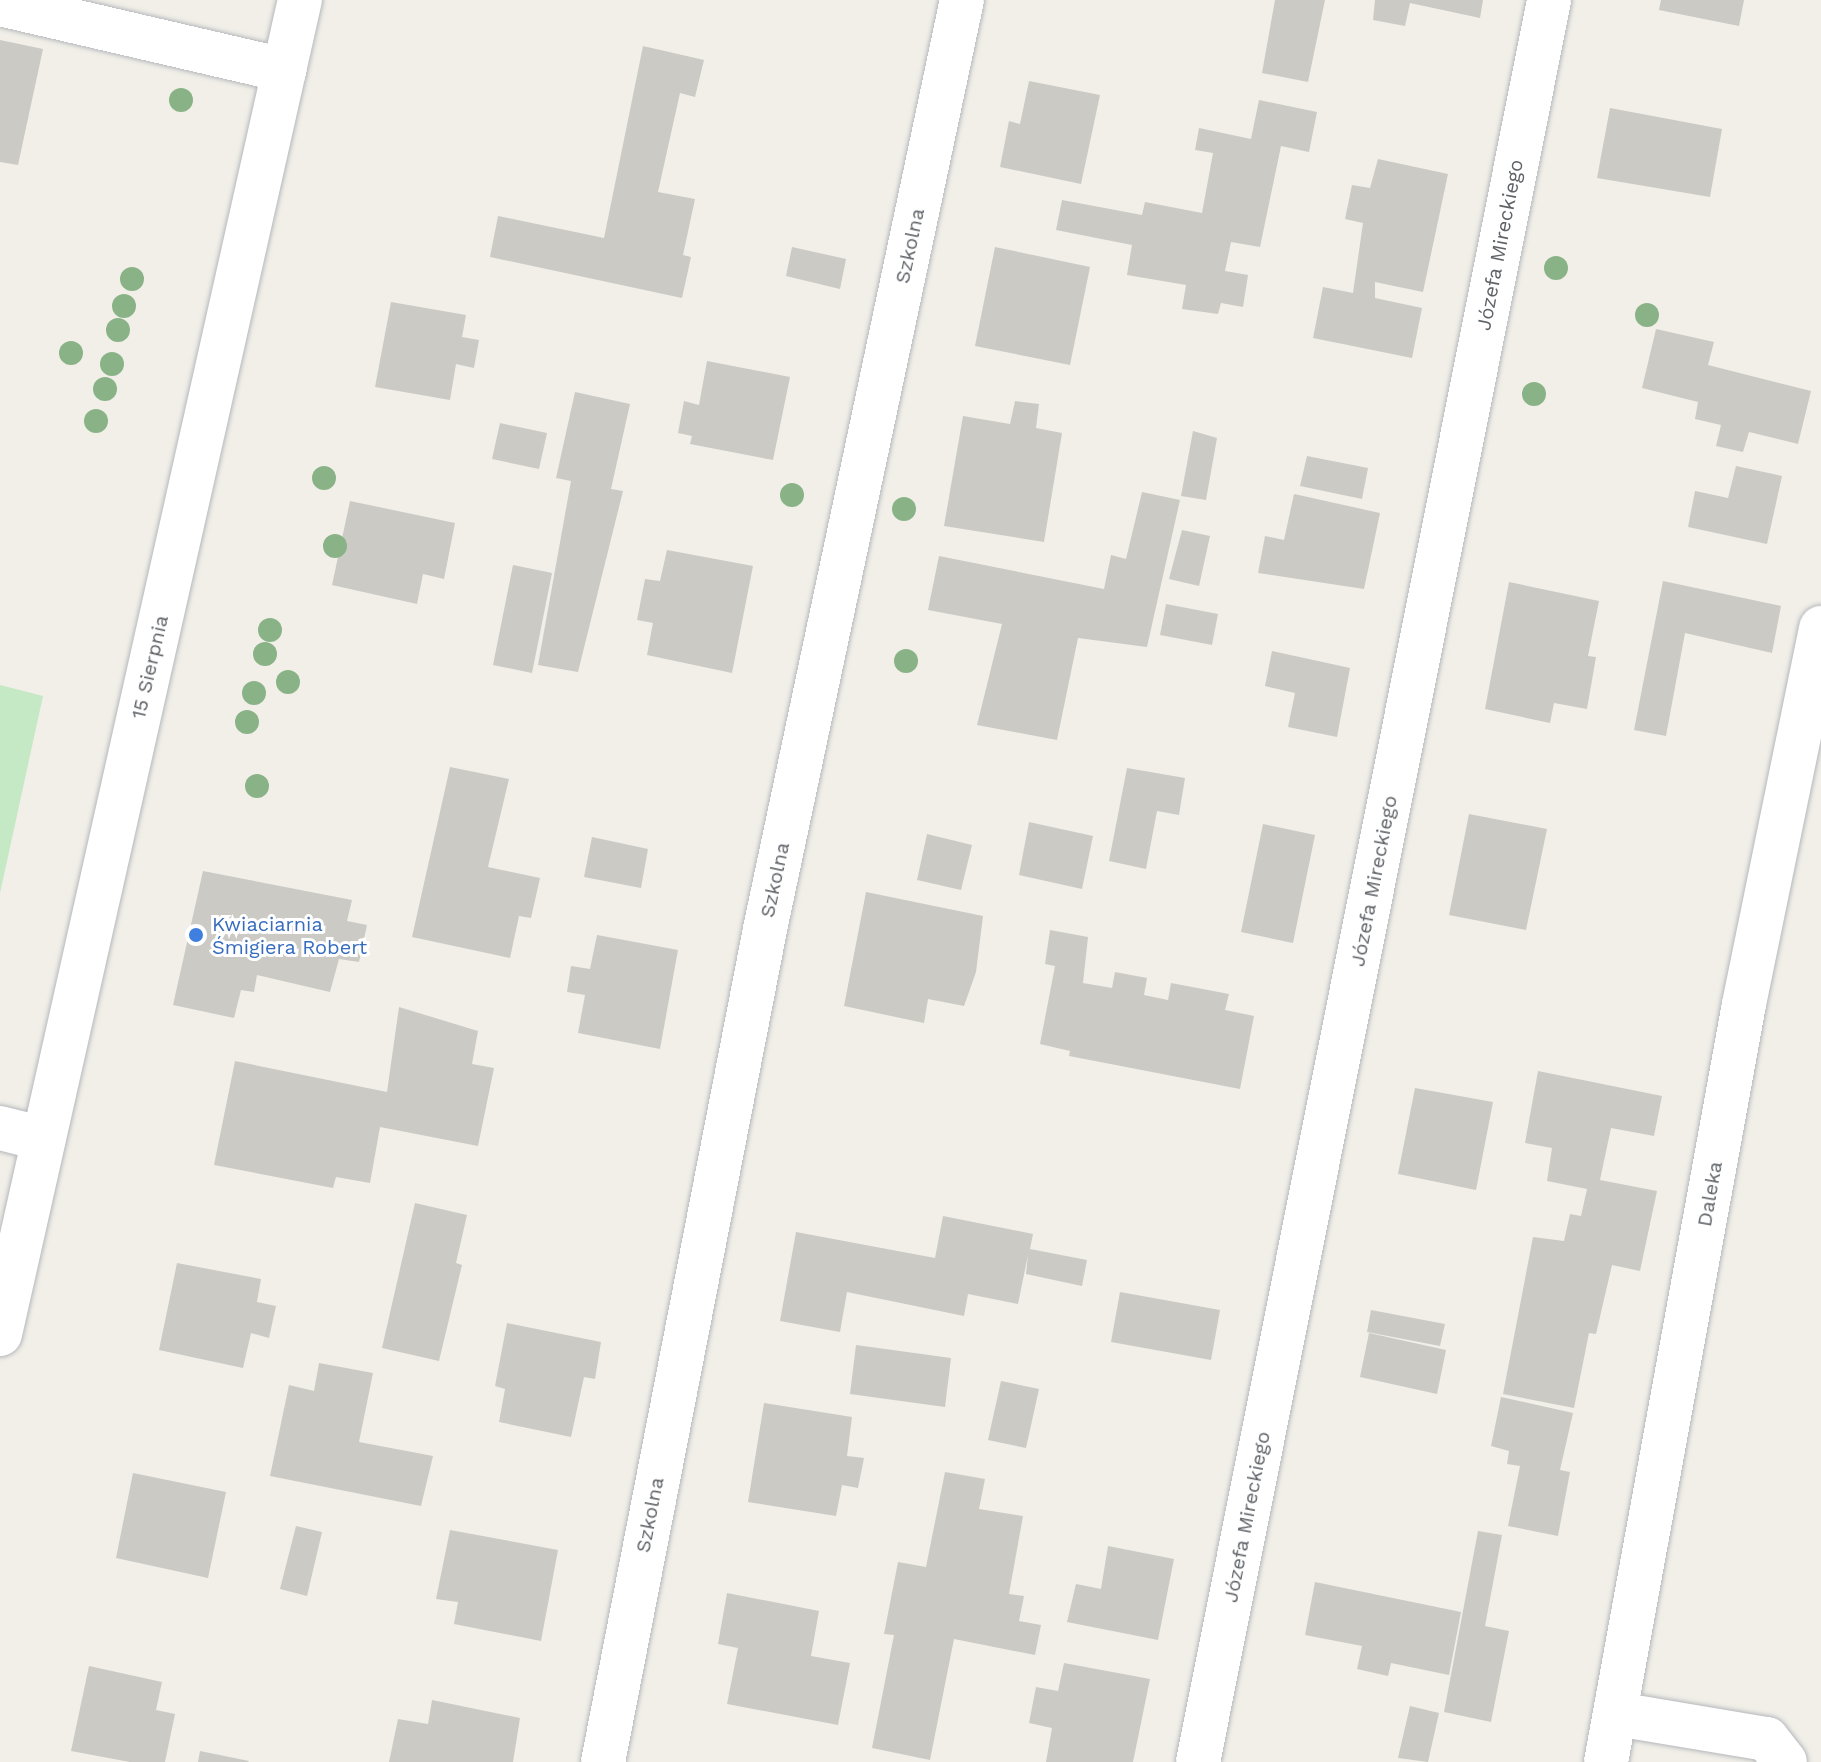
<!DOCTYPE html>
<meta charset="utf-8">
<style>
body{margin:0}
#map{position:relative;width:1821px;height:1762px;overflow:hidden;background:#f1efe8;font-family:"Work Sans",sans-serif}
div>[style]{position:absolute}
[style*='--x']{left:calc(var(--x)*1px);top:calc(var(--y)*1px);width:calc(var(--w)*1px);rotate:calc(var(--a)*1deg)}
.green>*{inset:0;background:#c5e8c5}
.building>*{inset:0;background:#cccac5}
.roads{filter:drop-shadow(0 0 2px #b5b8bc) drop-shadow(0 0 2px #b5b8bc)}
.minor>*{height:44px;margin:-22px;padding:0 22px;transform-origin:22px;border-radius:22px;background:#fff}
.trees>*{width:24px;height:24px;margin:-12px;border-radius:50%;background:#89b387}
.dots>*{width:22px;height:22px;translate:-50% -50%;box-sizing:border-box;border:4px solid #fff;border-radius:50%}
span{translate:-50% -50%;white-space:nowrap;text-align:center;line-height:1.15;-webkit-text-stroke:6px #fff;paint-order:stroke}
.street-label{font-size:20px;color:#5f6368}
.shop-label{font-size:20px;color:#366cbe}
.left{translate:0 -50%;text-align:left}
</style>
<div id="map">
<div class="green">
<i style="clip-path:polygon(0 685px,43px 696px,0 893px)"></i>
</div>
<div class="building">
<i style="clip-path:polygon(1275px 0,1325px 0,1308px 82px,1262px 73px)"></i>
<i style="clip-path:polygon(1375px 0,1483px 0,1480px 18px,1410px 3px,1405px 26px,1373px 20px)"></i>
<i style="clip-path:polygon(1661px 0,1744px 0,1739px 26px,1659px 10px)"></i>
<i style="clip-path:polygon(0 40px,43px 49px,18px 165px,0 162px)"></i>
<i style="clip-path:polygon(643px 46px,704px 60px,695px 97px,680px 93px,658px 192px,695px 199px,683px 255px,691px 257px,682px 298px,490px 257px,498px 216px,604px 238px)"></i>
<i style="clip-path:polygon(1029px 81px,1100px 95px,1081px 184px,1000px 167px,1009px 121px,1020px 124px)"></i>
<i style="clip-path:polygon(1259px 100px,1317px 112px,1309px 152px,1281px 146px,1260px 247px,1231px 242px,1225px 271px,1248px 275px,1243px 307px,1221px 303px,1218px 314px,1182px 309px,1186px 285px,1127px 275px,1132px 245px,1056px 230px,1062px 200px,1142px 215px,1145px 202px,1202px 213px,1213px 153px,1195px 150px,1199px 128px,1251px 139px)"></i>
<i style="clip-path:polygon(1610px 108px,1722px 129px,1710px 197px,1597px 178px)"></i>
<i style="clip-path:polygon(1378px 159px,1448px 174px,1423px 292px,1375px 282px,1375px 298px,1422px 308px,1412px 358px,1313px 338px,1323px 287px,1353px 293px,1363px 223px,1345px 219px,1352px 185px,1370px 188px)"></i>
<i style="clip-path:polygon(792px 247px,846px 259px,840px 289px,786px 276px)"></i>
<i style="clip-path:polygon(995px 247px,1090px 267px,1070px 365px,975px 346px)"></i>
<i style="clip-path:polygon(391px 302px,466px 315px,462px 337px,479px 340px,474px 368px,456px 364px,450px 400px,375px 387px)"></i>
<i style="clip-path:polygon(1656px 329px,1714px 342px,1708px 365px,1811px 391px,1798px 444px,1749px 432px,1743px 452px,1716px 446px,1721px 425px,1695px 419px,1698px 402px,1642px 388px)"></i>
<i style="clip-path:polygon(707px 361px,790px 377px,773px 460px,690px 444px,692px 436px,678px 433px,684px 401px,699px 405px)"></i>
<i style="clip-path:polygon(575px 392px,630px 404px,611px 489px,623px 491px,578px 672px,538px 665px,571px 481px,556px 478px)"></i>
<i style="clip-path:polygon(1015px 401px,1039px 404px,1036px 428px,1062px 433px,1044px 542px,944px 526px,963px 416px,1010px 424px)"></i>
<i style="clip-path:polygon(500px 423px,547px 433px,539px 469px,492px 459px)"></i>
<i style="clip-path:polygon(1193px 431px,1217px 438px,1206px 500px,1181px 496px)"></i>
<i style="clip-path:polygon(1307px 456px,1368px 468px,1362px 499px,1300px 486px)"></i>
<i style="clip-path:polygon(1736px 466px,1782px 476px,1767px 544px,1688px 527px,1695px 491px,1728px 498px)"></i>
<i style="clip-path:polygon(1142px 492px,1180px 500px,1147px 647px,1078px 638px,1057px 740px,977px 725px,1002px 624px,928px 610px,939px 556px,1104px 589px,1111px 555px,1126px 559px)"></i>
<i style="clip-path:polygon(1294px 494px,1380px 513px,1364px 589px,1258px 573px,1265px 536px,1284px 540px)"></i>
<i style="clip-path:polygon(350px 501px,455px 523px,444px 579px,423px 574px,417px 604px,332px 585px)"></i>
<i style="clip-path:polygon(1182px 530px,1210px 536px,1199px 586px,1169px 579px)"></i>
<i style="clip-path:polygon(667px 550px,753px 566px,732px 673px,647px 655px,653px 623px,637px 620px,645px 579px,660px 581px)"></i>
<i style="clip-path:polygon(513px 565px,552px 573px,532px 673px,493px 665px)"></i>
<i style="clip-path:polygon(1663px 581px,1781px 606px,1772px 653px,1685px 633px,1666px 736px,1634px 730px)"></i>
<i style="clip-path:polygon(1509px 582px,1599px 601px,1588px 656px,1596px 657px,1587px 709px,1554px 703px,1550px 723px,1485px 709px)"></i>
<i style="clip-path:polygon(1166px 604px,1218px 614px,1212px 645px,1160px 635px)"></i>
<i style="clip-path:polygon(1272px 651px,1350px 668px,1337px 737px,1288px 727px,1295px 693px,1265px 686px)"></i>
<i style="clip-path:polygon(450px 767px,509px 779px,488px 867px,540px 878px,531px 918px,519px 916px,510px 958px,412px 937px)"></i>
<i style="clip-path:polygon(1127px 768px,1185px 778px,1179px 815px,1157px 811px,1146px 869px,1109px 861px)"></i>
<i style="clip-path:polygon(1469px 814px,1547px 829px,1526px 930px,1449px 915px)"></i>
<i style="clip-path:polygon(1029px 822px,1093px 836px,1082px 889px,1019px 875px)"></i>
<i style="clip-path:polygon(1263px 824px,1315px 835px,1293px 943px,1241px 932px)"></i>
<i style="clip-path:polygon(927px 834px,972px 845px,961px 890px,917px 880px)"></i>
<i style="clip-path:polygon(592px 837px,648px 849px,641px 888px,584px 877px)"></i>
<i style="clip-path:polygon(203px 871px,352px 900px,347px 921px,367px 925px,359px 962px,339px 959px,330px 992px,257px 975px,254px 992px,241px 990px,234px 1018px,173px 1005px)"></i>
<i style="clip-path:polygon(866px 892px,983px 916px,976px 972px,964px 1006px,928px 999px,924px 1023px,844px 1006px)"></i>
<i style="clip-path:polygon(1050px 930px,1088px 937px,1083px 983px,1112px 988px,1115px 972px,1147px 978px,1144px 995px,1168px 1000px,1171px 983px,1229px 994px,1225px 1010px,1254px 1016px,1240px 1089px,1069px 1056px,1070px 1051px,1040px 1044px,1055px 966px,1045px 964px)"></i>
<i style="clip-path:polygon(597px 935px,678px 950px,660px 1049px,578px 1033px,585px 995px,567px 992px,571px 966px,590px 969px)"></i>
<i style="clip-path:polygon(399px 1007px,478px 1031px,472px 1064px,494px 1068px,478px 1146px,380px 1127px,370px 1183px,336px 1177px,333px 1188px,214px 1165px,235px 1061px,387px 1092px)"></i>
<i style="clip-path:polygon(1538px 1071px,1662px 1096px,1654px 1136px,1611px 1128px,1600px 1180px,1657px 1191px,1640px 1271px,1612px 1265px,1596px 1334px,1589px 1333px,1574px 1408px,1503px 1394px,1533px 1237px,1564px 1241px,1570px 1214px,1581px 1216px,1587px 1189px,1547px 1181px,1552px 1148px,1525px 1143px)"></i>
<i style="clip-path:polygon(1415px 1088px,1493px 1102px,1476px 1190px,1398px 1174px)"></i>
<i style="clip-path:polygon(415px 1203px,467px 1215px,456px 1263px,462px 1265px,439px 1361px,382px 1348px)"></i>
<i style="clip-path:polygon(943px 1216px,1033px 1234px,1030px 1249px,1087px 1260px,1082px 1286px,1026px 1274px,1028px 1255px,1018px 1304px,968px 1294px,964px 1316px,847px 1292px,840px 1332px,780px 1321px,796px 1232px,935px 1258px)"></i>
<i style="clip-path:polygon(177px 1263px,261px 1279px,257px 1302px,276px 1306px,269px 1338px,251px 1333px,243px 1368px,159px 1350px)"></i>
<i style="clip-path:polygon(1120px 1292px,1220px 1310px,1211px 1360px,1111px 1342px)"></i>
<i style="clip-path:polygon(1371px 1310px,1445px 1324px,1440px 1346px,1367px 1332px)"></i>
<i style="clip-path:polygon(507px 1323px,601px 1342px,595px 1379px,584px 1377px,571px 1437px,499px 1422px,505px 1389px,495px 1386px)"></i>
<i style="clip-path:polygon(1369px 1333px,1446px 1350px,1437px 1394px,1360px 1377px)"></i>
<i style="clip-path:polygon(856px 1345px,951px 1358px,945px 1407px,850px 1394px)"></i>
<i style="clip-path:polygon(319px 1363px,373px 1373px,359px 1442px,433px 1456px,421px 1506px,270px 1476px,289px 1385px,314px 1391px)"></i>
<i style="clip-path:polygon(1001px 1381px,1039px 1389px,1026px 1448px,988px 1440px)"></i>
<i style="clip-path:polygon(1501px 1397px,1573px 1413px,1560px 1470px,1570px 1472px,1558px 1536px,1508px 1526px,1520px 1466px,1507px 1464px,1509px 1451px,1491px 1446px)"></i>
<i style="clip-path:polygon(764px 1403px,852px 1417px,847px 1456px,864px 1458px,858px 1488px,842px 1485px,836px 1516px,748px 1502px)"></i>
<i style="clip-path:polygon(945px 1472px,985px 1479px,979px 1509px,1023px 1516px,1009px 1594px,1024px 1596px,1019px 1621px,1041px 1625px,1035px 1655px,954px 1639px,930px 1760px,872px 1748px,894px 1635px,884px 1634px,898px 1562px,926px 1567px)"></i>
<i style="clip-path:polygon(133px 1473px,226px 1492px,208px 1578px,116px 1558px)"></i>
<i style="clip-path:polygon(296px 1526px,322px 1532px,307px 1596px,280px 1589px)"></i>
<i style="clip-path:polygon(450px 1530px,558px 1550px,541px 1641px,454px 1624px,458px 1602px,436px 1599px)"></i>
<i style="clip-path:polygon(1478px 1531px,1502px 1535px,1485px 1626px,1509px 1631px,1491px 1722px,1444px 1712px)"></i>
<i style="clip-path:polygon(1108px 1546px,1174px 1559px,1158px 1640px,1067px 1622px,1076px 1584px,1101px 1589px)"></i>
<i style="clip-path:polygon(1315px 1582px,1461px 1612px,1449px 1675px,1391px 1663px,1388px 1676px,1357px 1669px,1362px 1646px,1305px 1635px)"></i>
<i style="clip-path:polygon(727px 1593px,819px 1611px,811px 1656px,850px 1663px,838px 1725px,727px 1704px,738px 1648px,718px 1644px)"></i>
<i style="clip-path:polygon(1064px 1663px,1150px 1679px,1133px 1762px,1046px 1762px,1052px 1728px,1029px 1723px,1036px 1687px,1058px 1691px)"></i>
<i style="clip-path:polygon(89px 1666px,162px 1682px,156px 1710px,175px 1714px,165px 1762px,130px 1762px,71px 1751px)"></i>
<i style="clip-path:polygon(432px 1700px,520px 1718px,513px 1762px,389px 1762px,398px 1719px,428px 1724px)"></i>
<i style="clip-path:polygon(1410px 1706px,1439px 1713px,1428px 1762px,1398px 1758px)"></i>
<i style="clip-path:polygon(200px 1751px,249px 1761px,248px 1762px,198px 1762px)"></i>
</div>
<div class="roads">
<div class="minor">
<i style="--x:0;--y:4;--w:292;--a:13.1"></i>
<i style="--x:0;--y:1128;--w:45;--a:14"></i>
<i style="--x:0;--y:1334;--w:1367;--a:-77.33"></i>
<i style="--x:1617;--y:1714;--w:152;--a:9.5"></i>
<i style="--x:1767;--y:1739;--w:29;--a:52"></i>
<i style="--x:603;--y:1762;--w:849;--a:-78.99"></i>
<i style="--x:765;--y:929;--w:950;--a:-78.03"></i>
<i style="--x:1198;--y:1762;--w:1797;--a:-78.73"></i>
<i style="--x:1606;--y:1762;--w:770;--a:-79.68"></i>
<i style="--x:1744;--y:1004;--w:384;--a:-78.4"></i>
</div>
</div>
<div class="trees">
<i style="left:181px;top:100px"></i>
<i style="left:1556px;top:268px"></i>
<i style="left:132px;top:279px"></i>
<i style="left:124px;top:306px"></i>
<i style="left:1647px;top:315px"></i>
<i style="left:118px;top:330px"></i>
<i style="left:71px;top:353px"></i>
<i style="left:112px;top:364px"></i>
<i style="left:105px;top:389px"></i>
<i style="left:1534px;top:394px"></i>
<i style="left:96px;top:421px"></i>
<i style="left:324px;top:478px"></i>
<i style="left:792px;top:495px"></i>
<i style="left:904px;top:509px"></i>
<i style="left:335px;top:546px"></i>
<i style="left:270px;top:630px"></i>
<i style="left:265px;top:654px"></i>
<i style="left:906px;top:661px"></i>
<i style="left:288px;top:682px"></i>
<i style="left:254px;top:693px"></i>
<i style="left:247px;top:722px"></i>
<i style="left:257px;top:786px"></i>
</div>
<div class="dots">
<i style="left:196px;top:935px;background:#3f7fe0"></i>
</div>
<div class="street-label">
<span style="left:1500px;top:245px;rotate:-79deg">Józefa Mireckiego</span>
<span style="left:910px;top:246px;rotate:-78deg">Szkolna</span>
<span style="left:150px;top:667px;rotate:-77deg">15 Sierpnia</span>
<span style="left:775px;top:880px;rotate:-78deg">Szkolna</span>
<span style="left:1374px;top:881px;rotate:-79deg">Józefa Mireckiego</span>
<span style="left:1710px;top:1194px;rotate:-80deg">Daleka</span>
<span style="left:650px;top:1515px;rotate:-79deg">Szkolna</span>
<span style="left:1247px;top:1517px;rotate:-79deg">Józefa Mireckiego</span>
</div>
<div class="shop-label">
<span class="left" style="left:212px;top:936px">Kwiaciarnia<br>Śmigiera Robert</span>
</div>
</div>
